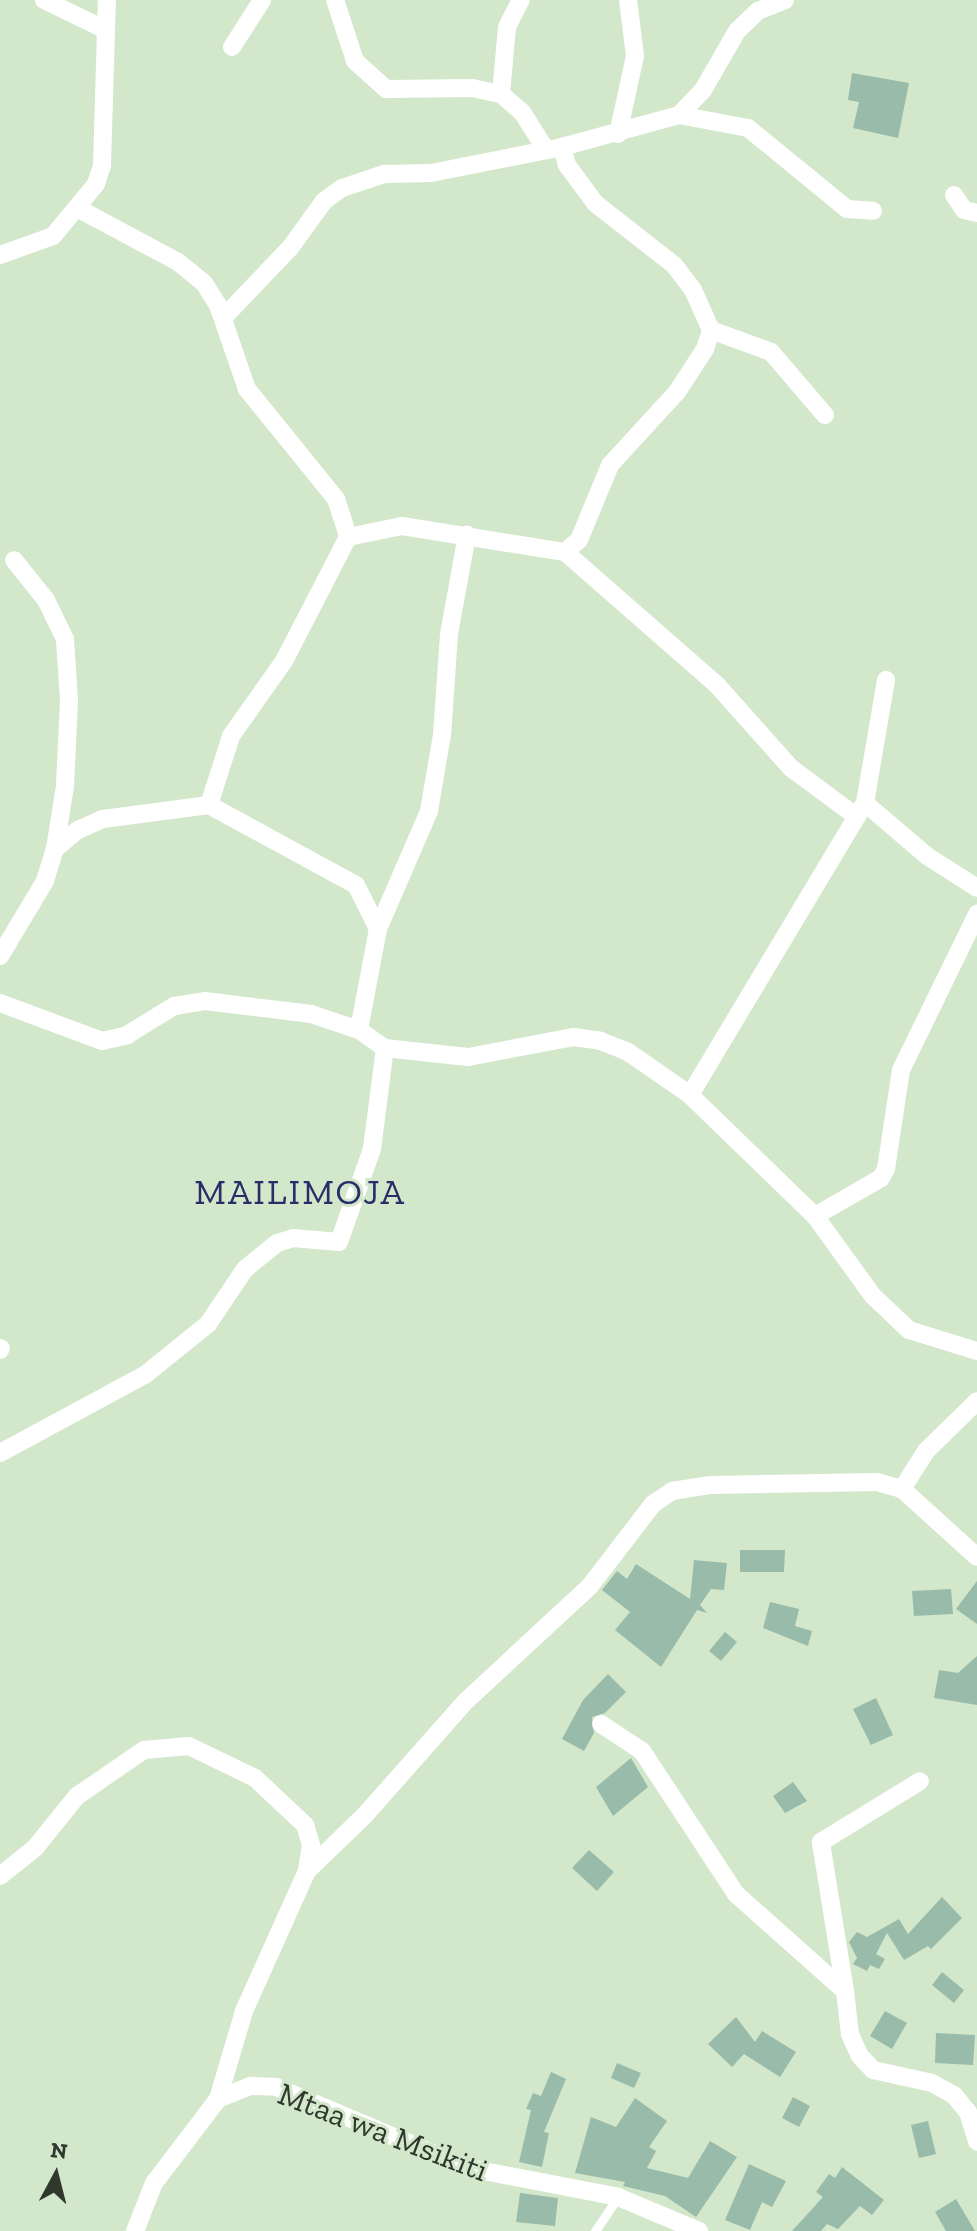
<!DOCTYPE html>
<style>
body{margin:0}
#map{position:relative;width:977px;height:2231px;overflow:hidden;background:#d3e8cb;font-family:"Zilla Slab",serif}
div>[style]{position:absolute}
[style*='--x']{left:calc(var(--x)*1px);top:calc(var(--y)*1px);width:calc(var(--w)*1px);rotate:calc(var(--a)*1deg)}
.building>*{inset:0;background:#98bbaa}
.service>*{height:9px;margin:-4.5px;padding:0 4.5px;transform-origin:4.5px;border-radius:4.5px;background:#fff}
.minor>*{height:18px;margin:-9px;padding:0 9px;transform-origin:9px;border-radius:9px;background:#fff}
span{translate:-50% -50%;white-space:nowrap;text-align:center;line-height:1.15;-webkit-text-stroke:6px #d3e8cb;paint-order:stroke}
.street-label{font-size:32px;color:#30382d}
.quarter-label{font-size:36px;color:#292e68;letter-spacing:2px}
.north{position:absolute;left:16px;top:2135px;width:80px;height:80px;-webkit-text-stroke:6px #d3e8cb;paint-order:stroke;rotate:7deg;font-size:22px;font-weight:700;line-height:32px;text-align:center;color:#30382d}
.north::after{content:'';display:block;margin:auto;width:28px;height:36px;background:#30382d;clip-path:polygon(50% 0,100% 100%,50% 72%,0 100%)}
</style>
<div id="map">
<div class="building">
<i style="clip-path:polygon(852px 73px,909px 83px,898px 138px,853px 128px,859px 102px,848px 100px)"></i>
<i style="clip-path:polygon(740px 1550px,785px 1550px,784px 1572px,740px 1572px)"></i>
<i style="clip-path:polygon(694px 1560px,727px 1563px,724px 1590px,711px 1589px,700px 1605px,707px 1613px,697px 1610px,661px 1667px,615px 1630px,630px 1612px,602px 1590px,617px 1571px,627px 1579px,636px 1564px,690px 1599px)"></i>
<i style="clip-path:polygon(977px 1581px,977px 1624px,956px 1609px)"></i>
<i style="clip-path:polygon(951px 1589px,953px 1614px,914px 1616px,912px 1591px)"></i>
<i style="clip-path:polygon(770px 1602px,799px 1609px,795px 1626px,812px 1631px,808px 1646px,763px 1628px)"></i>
<i style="clip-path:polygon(725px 1632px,737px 1642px,721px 1661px,709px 1651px)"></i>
<i style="clip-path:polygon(977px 1656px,977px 1705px,934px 1698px,939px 1670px,958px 1673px)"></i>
<i style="clip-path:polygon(608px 1674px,626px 1692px,605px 1713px,592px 1717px,594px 1733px,584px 1751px,562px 1739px,583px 1700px)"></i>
<i style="clip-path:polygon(876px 1698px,893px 1735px,871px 1745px,853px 1709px)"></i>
<i style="clip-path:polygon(631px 1758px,648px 1787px,613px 1816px,596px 1787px)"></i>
<i style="clip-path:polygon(793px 1782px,807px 1801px,785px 1813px,773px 1796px)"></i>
<i style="clip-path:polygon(589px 1850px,614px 1872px,597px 1891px,572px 1868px)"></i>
<i style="clip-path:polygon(942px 1897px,962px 1918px,931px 1949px,928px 1946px,904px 1960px,887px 1933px,876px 1954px,885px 1959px,879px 1969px,870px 1965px,867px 1971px,853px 1964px,857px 1958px,849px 1942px,857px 1932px,867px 1937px,899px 1919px,908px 1934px)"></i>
<i style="clip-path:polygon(942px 1972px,964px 1990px,954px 2003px,932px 1985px)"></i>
<i style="clip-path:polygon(885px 2011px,907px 2023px,892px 2049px,870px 2036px)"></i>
<i style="clip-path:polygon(736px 2017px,755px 2042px,762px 2031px,796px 2052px,780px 2077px,744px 2054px,732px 2067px,708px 2044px)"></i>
<i style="clip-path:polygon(936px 2033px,975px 2035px,973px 2065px,935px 2063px)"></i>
<i style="clip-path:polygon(617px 2063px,641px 2073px,634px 2088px,611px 2078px)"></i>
<i style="clip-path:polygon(551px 2072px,566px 2079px,544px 2132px,549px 2133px,542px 2167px,519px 2162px,531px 2110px,526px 2109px,533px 2093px,541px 2096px)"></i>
<i style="clip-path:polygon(793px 2097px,810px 2106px,799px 2127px,782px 2118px)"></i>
<i style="clip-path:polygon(635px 2098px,667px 2121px,649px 2147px,656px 2151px,647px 2168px,688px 2178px,710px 2141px,737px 2157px,696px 2217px,665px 2196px,623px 2186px,625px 2182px,575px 2173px,591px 2117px,616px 2127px)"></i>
<i style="clip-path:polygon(928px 2121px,936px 2154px,919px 2158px,911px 2125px)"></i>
<i style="clip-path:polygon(749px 2164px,786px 2181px,772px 2207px,762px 2202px,750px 2230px,725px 2220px)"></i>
<i style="clip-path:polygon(842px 2167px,884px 2200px,872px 2215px,860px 2206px,838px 2229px,827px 2224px,821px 2231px,792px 2231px,823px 2197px,816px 2192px,829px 2174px,835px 2178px)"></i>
<i style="clip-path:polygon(520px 2193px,558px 2198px,555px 2226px,516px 2222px)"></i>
<i style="clip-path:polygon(956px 2199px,975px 2231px,946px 2231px,935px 2212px)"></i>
</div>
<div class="service">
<i style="--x:595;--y:2231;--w:41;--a:-55.9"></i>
</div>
<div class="minor">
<i style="--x:44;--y:0;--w:67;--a:25.8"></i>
<i style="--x:335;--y:0;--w:64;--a:71.8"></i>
<i style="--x:355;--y:61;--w:42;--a:42.1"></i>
<i style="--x:386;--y:89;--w:86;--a:-0.7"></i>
<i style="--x:472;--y:88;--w:30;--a:12"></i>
<i style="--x:501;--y:94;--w:28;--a:41"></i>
<i style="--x:522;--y:112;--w:45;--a:57.7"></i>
<i style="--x:232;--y:47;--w:56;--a:-57.4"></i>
<i style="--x:501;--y:94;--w:67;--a:-84.9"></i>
<i style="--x:507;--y:27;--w:30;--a:-63"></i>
<i style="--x:679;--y:115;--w:70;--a:10.7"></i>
<i style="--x:748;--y:128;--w:128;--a:39.3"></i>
<i style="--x:847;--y:209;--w:26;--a:4"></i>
<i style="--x:618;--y:134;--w:80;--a:-77.7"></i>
<i style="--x:635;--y:56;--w:56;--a:-97.1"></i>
<i style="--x:954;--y:195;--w:18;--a:56"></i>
<i style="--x:964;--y:210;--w:13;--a:13"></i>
<i style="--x:77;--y:208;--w:115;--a:28.1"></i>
<i style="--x:178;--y:262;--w:33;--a:39"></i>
<i style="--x:204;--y:283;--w:26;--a:58"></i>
<i style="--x:218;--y:305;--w:89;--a:71"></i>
<i style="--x:247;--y:389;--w:141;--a:51"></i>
<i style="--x:336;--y:499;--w:40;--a:72"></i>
<i style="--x:0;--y:255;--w:56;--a:-19.7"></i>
<i style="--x:53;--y:236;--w:67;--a:-50.4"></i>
<i style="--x:96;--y:184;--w:20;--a:-72"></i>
<i style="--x:102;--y:165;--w:165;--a:-88.3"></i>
<i style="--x:223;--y:318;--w:97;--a:-46.3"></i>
<i style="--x:290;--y:248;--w:58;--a:-54.1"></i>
<i style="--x:324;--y:201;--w:22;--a:-36"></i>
<i style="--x:342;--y:188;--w:44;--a:-18.4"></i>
<i style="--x:384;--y:174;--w:47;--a:-1.2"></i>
<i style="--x:431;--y:173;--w:134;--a:-11.2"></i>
<i style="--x:562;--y:147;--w:121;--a:-15.3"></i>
<i style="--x:679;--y:115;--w:35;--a:-46"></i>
<i style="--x:703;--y:90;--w:68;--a:-60"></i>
<i style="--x:737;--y:31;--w:29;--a:-44"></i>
<i style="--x:758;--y:11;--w:29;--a:-22"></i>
<i style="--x:711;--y:330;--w:64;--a:20.1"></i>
<i style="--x:771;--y:352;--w:83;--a:49.4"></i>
<i style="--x:565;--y:552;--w:202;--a:41.2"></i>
<i style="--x:717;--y:685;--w:111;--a:48.3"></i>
<i style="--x:791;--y:768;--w:82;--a:36.6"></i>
<i style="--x:865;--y:803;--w:82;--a:40.5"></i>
<i style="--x:927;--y:856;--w:59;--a:32.6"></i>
<i style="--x:209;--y:805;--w:72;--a:-72.3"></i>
<i style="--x:231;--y:736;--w:92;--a:-54.8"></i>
<i style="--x:284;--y:661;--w:140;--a:-62.7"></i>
<i style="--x:348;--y:537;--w:55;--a:-11.5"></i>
<i style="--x:402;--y:526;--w:165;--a:9.1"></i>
<i style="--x:565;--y:552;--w:18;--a:-41"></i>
<i style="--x:579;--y:540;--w:81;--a:-67.5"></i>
<i style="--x:610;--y:465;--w:99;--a:-47.5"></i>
<i style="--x:677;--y:392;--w:51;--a:-56.9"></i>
<i style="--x:705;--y:349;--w:20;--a:-72"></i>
<i style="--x:711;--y:330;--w:44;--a:-114.2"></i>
<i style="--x:693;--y:290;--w:31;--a:-127"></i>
<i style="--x:674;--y:265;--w:100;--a:-141.9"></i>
<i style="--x:595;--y:203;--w:47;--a:-126.4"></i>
<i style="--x:567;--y:165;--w:19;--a:-106"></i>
<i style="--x:55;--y:849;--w:30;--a:-40"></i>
<i style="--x:78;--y:830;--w:27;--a:-24"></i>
<i style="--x:103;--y:819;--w:107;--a:-7.5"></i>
<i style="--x:209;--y:805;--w:167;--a:28.6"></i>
<i style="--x:356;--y:885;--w:49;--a:63.4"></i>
<i style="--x:378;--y:929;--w:103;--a:100.7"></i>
<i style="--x:378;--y:929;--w:129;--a:-66.6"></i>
<i style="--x:429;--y:811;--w:77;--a:-80.3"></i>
<i style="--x:442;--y:735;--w:101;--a:-86"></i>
<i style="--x:449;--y:634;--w:101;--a:-79.7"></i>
<i style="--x:0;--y:956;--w:87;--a:-59"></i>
<i style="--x:45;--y:881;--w:34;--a:-73"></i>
<i style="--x:55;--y:849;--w:64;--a:-81"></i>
<i style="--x:65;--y:786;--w:86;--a:-87.3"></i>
<i style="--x:69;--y:700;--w:61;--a:-93.8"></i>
<i style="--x:65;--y:639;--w:43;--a:-116"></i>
<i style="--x:46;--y:600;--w:51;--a:-128.7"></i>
<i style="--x:0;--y:1003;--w:109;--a:20.4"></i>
<i style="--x:102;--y:1041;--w:26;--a:-13"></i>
<i style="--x:127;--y:1035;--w:55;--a:-31.7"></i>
<i style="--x:174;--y:1006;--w:31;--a:-9"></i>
<i style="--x:205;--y:1001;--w:107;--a:7"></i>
<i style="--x:311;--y:1014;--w:51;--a:18.4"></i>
<i style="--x:359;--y:1030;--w:32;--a:35"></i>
<i style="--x:385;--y:1048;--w:83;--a:6.2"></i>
<i style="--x:468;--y:1057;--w:108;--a:-10.7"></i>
<i style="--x:574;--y:1037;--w:27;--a:8"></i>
<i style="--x:601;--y:1041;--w:29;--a:22"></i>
<i style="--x:628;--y:1052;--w:75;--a:34.7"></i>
<i style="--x:690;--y:1095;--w:174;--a:44.1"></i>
<i style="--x:815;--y:1216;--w:99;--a:54.1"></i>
<i style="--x:873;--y:1296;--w:50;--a:43.4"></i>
<i style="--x:909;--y:1330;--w:71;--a:17.2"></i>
<i style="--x:690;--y:1095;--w:340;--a:-59.1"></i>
<i style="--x:865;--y:803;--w:125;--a:-80.3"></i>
<i style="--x:815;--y:1216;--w:76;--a:-29.9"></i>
<i style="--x:881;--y:1178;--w:10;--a:-61"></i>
<i style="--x:886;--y:1169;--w:100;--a:-81.4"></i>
<i style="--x:901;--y:1070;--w:174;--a:-64"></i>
<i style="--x:0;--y:1350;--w:2;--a:-63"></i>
<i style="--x:0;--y:1453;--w:166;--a:-28.4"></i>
<i style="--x:146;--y:1374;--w:80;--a:-38.9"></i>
<i style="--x:208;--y:1324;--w:66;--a:-56.1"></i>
<i style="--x:245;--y:1269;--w:41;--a:-39.1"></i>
<i style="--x:277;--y:1243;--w:17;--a:-17"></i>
<i style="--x:293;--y:1238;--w:46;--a:5"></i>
<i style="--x:339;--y:1242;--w:99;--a:-70.5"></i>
<i style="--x:372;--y:1149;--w:102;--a:-82.7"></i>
<i style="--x:902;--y:1489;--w:45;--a:-57.7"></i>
<i style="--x:926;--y:1451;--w:71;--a:-44.4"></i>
<i style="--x:601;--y:1724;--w:49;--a:33.4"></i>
<i style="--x:642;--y:1751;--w:171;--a:56.7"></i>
<i style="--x:736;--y:1894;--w:146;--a:41.7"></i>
<i style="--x:845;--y:1991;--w:43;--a:83.4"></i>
<i style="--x:850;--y:2034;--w:24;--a:66"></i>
<i style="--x:860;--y:2056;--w:19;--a:47"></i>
<i style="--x:873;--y:2070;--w:60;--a:12.4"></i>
<i style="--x:932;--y:2083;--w:25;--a:29"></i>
<i style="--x:954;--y:2095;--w:22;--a:51"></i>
<i style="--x:968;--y:2112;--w:31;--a:73"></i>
<i style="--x:0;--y:1876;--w:45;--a:-38.7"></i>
<i style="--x:35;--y:1848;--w:67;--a:-51.1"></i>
<i style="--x:77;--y:1796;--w:81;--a:-34.5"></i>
<i style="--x:144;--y:1750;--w:45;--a:-5.1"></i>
<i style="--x:189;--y:1746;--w:73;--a:25.9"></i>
<i style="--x:255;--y:1778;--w:69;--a:43.2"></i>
<i style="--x:305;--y:1825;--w:21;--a:73"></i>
<i style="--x:311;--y:1845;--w:26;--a:99"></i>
<i style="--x:845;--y:1991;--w:151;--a:-99.2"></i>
<i style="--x:821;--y:1842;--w:116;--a:-31.6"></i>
<i style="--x:218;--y:2099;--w:92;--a:-73.5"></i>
<i style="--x:244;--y:2011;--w:154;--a:-65.8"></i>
<i style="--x:307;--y:1871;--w:81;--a:-44"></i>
<i style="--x:365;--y:1815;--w:152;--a:-48.5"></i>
<i style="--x:466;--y:1701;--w:169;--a:-42.8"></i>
<i style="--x:590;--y:1586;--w:103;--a:-52.5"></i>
<i style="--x:653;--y:1504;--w:23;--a:-34"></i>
<i style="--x:672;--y:1491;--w:39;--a:-9"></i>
<i style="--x:711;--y:1485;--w:166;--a:-1"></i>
<i style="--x:877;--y:1482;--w:26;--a:16"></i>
<i style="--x:902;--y:1489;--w:101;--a:42.2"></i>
<i style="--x:135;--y:2231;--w:52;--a:-68.4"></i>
<i style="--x:154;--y:2183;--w:106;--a:-52.7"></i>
<i style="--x:218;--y:2099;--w:35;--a:-22"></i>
<i style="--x:251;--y:2086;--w:25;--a:2"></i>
<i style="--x:276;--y:2087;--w:208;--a:22.9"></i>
<i style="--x:468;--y:2168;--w:153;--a:10.9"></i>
<i style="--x:618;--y:2197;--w:88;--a:22.8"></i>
</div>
<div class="street-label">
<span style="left:383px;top:2132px;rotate:21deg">Mtaa wa Msikiti</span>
</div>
<div class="quarter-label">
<span style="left:300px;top:1192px">MAILIMOJA</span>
</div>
<div class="north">N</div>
</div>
